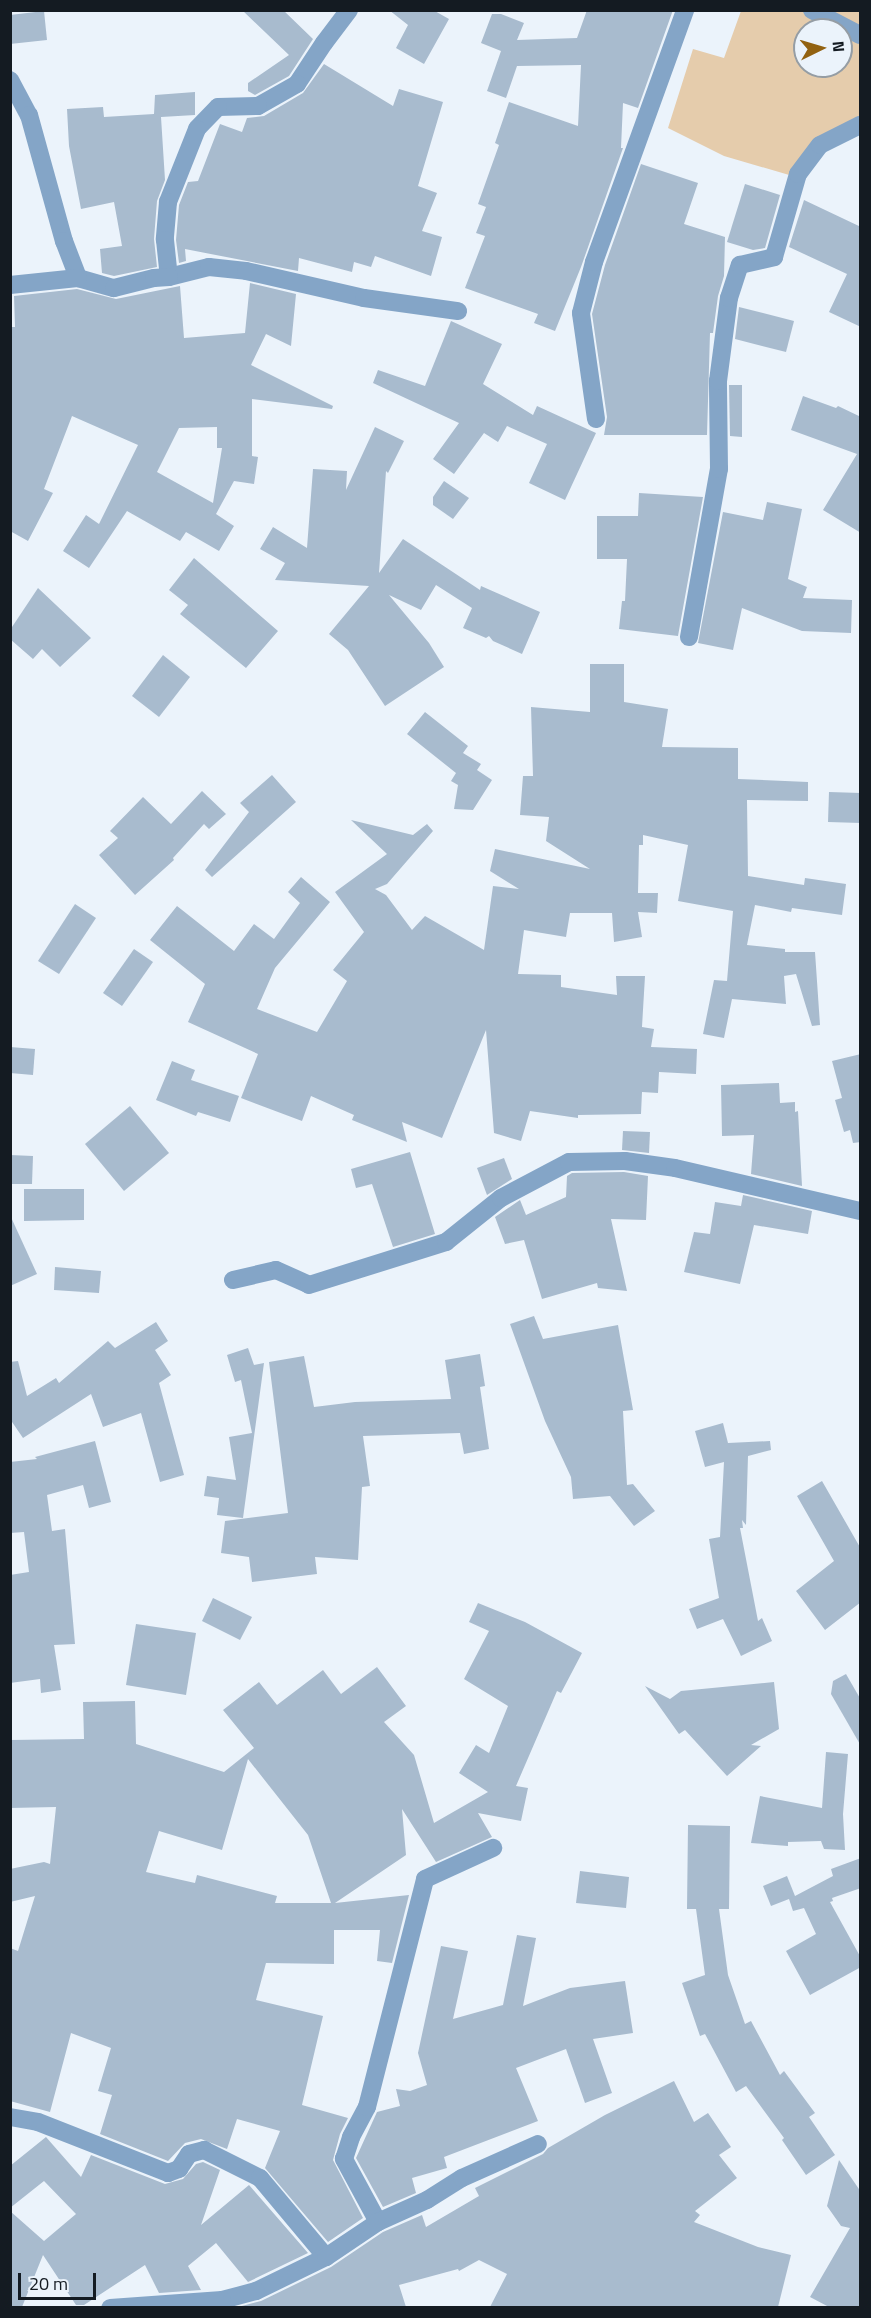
<!DOCTYPE html>
<style>
body{margin:0}
#map{position:relative;width:871px;height:2318px;overflow:hidden;background:#ebf3fb;font-family:"Titillium Web",sans-serif}
div>[style]{position:absolute}
[style*='--x']{left:calc(var(--x)*1px);top:calc(var(--y)*1px);width:calc(var(--w)*1px);rotate:calc(var(--a)*1deg)}
.green>*{inset:0;background:#e5ccac}
.building>*{inset:0;background:#a8bbce}
.street>*{height:18px;margin:-9px;padding:0 9px;transform-origin:9px;border-radius:9px;background:#84a5c7}
span{translate:-50% -50%;white-space:nowrap;text-align:center;line-height:1.15;-webkit-text-stroke:5px #ebf3fb;paint-order:stroke}
.frame{position:absolute;inset:0;border:12px solid #141b22;pointer-events:none}
.north{position:absolute;left:793px;top:18px;width:60px;height:60px;box-sizing:border-box;background:#ebf3fb;border:2px solid #959da4;border-radius:50%;rotate:85deg;font-size:16px;font-weight:700;line-height:24px;text-align:center;color:#141b22}
.north::after{content:'';display:block;margin:auto;width:21px;height:27px;background:#926211;clip-path:polygon(50% 0,100% 100%,50% 72%,0 100%)}
.scale{position:absolute;left:18px;top:2273px;width:78px;height:27px;box-sizing:border-box;border:3px solid #141b22;border-top:0;padding-left:8px;font-size:18px;line-height:21px;white-space:nowrap;color:#141b22;-webkit-text-stroke:4px #ebf3fb;paint-order:stroke}
</style>
<div id="map">
<div class="green">
<i style="clip-path:polygon(evenodd,741px 11px,860px 11px,860px 130px,826px 146px,796px 177px,724px 156px,668px 128px,693px 49px,724px 58px,741px 11px,805px 30px,841px 30px,841px 66px,805px 66px,805px 30px)"></i>
</div>
<div class="building">
<i style="clip-path:polygon(242px 10px,283px 10px,313px 39px,289px 76px,255px 95px,248px 91px,248px 83px,289px 55px)"></i>
<i style="clip-path:polygon(389px 10px,433px 10px,449px 19px,424px 64px,396px 48px,408px 25px)"></i>
<i style="clip-path:polygon(587px 10px,673px 10px,638px 108px,623px 103px,621px 148px,623px 148px,581px 267px,555px 331px,534px 323px,538px 314px,465px 288px,485px 236px,476px 233px,486px 207px,478px 204px,499px 145px,495px 143px,509px 102px,578px 126px,581px 65px,517px 66px,506px 98px,487px 91px,501px 51px,481px 43px,492px 14px,501px 14px,524px 23px,517px 40px,577px 38px)"></i>
<i style="clip-path:polygon(44px 11px,47px 40px,10px 44px,10px 15px)"></i>
<i style="clip-path:polygon(324px 64px,393px 106px,399px 89px,443px 102px,418px 186px,437px 193px,422px 231px,442px 237px,431px 276px,375px 256px,371px 267px,354px 262px,352px 272px,299px 258px,298px 271px,185px 249px,186px 261px,179px 263px,176px 240px,179px 205px,188px 182px,198px 181px,220px 124px,242px 132px,247px 118px,264px 116px,303px 93px)"></i>
<i style="clip-path:polygon(195px 92px,195px 115px,161px 117px,165px 180px,157px 201px,154px 239px,157px 267px,114px 276px,102px 273px,100px 249px,122px 246px,114px 202px,81px 209px,69px 146px,67px 109px,103px 107px,104px 117px,154px 114px,155px 95px)"></i>
<i style="clip-path:polygon(641px 164px,698px 183px,684px 224px,725px 237px,724px 276px,718px 296px,713px 333px,710px 333px,707px 435px,604px 435px,607px 417px,592px 314px,605px 265px)"></i>
<i style="clip-path:polygon(745px 184px,780px 195px,765px 248px,753px 250px,727px 242px)"></i>
<i style="clip-path:polygon(804px 200px,861px 227px,861px 327px,829px 312px,847px 274px,789px 247px)"></i>
<i style="clip-path:polygon(evenodd,250px 283px,296px 294px,291px 346px,266px 334px,251px 365px,333px 406px,332px 409px,252px 399px,252px 456px,258px 457px,254px 484px,234px 481px,216px 514px,234px 526px,219px 551px,186px 532px,180px 541px,127px 511px,89px 568px,63px 551px,86px 515px,99px 524px,138px 445px,72px 416px,44px 489px,53px 493px,28px 541px,10px 531px,10px 327px,15px 327px,14px 296px,77px 289px,116px 299px,180px 286px,184px 338px,245px 333px,250px 283px,217px 427px,217px 448px,222px 448px,213px 503px,157px 472px,179px 428px,217px 427px)"></i>
<i style="clip-path:polygon(739px 307px,794px 321px,786px 352px,735px 339px)"></i>
<i style="clip-path:polygon(451px 321px,502px 344px,483px 384px,533px 415px,537px 406px,596px 433px,565px 500px,529px 483px,547px 444px,507px 426px,498px 442px,484px 433px,454px 474px,433px 459px,459px 423px,373px 383px,378px 370px,425px 386px)"></i>
<i style="clip-path:polygon(729px 385px,742px 385px,742px 437px,730px 436px)"></i>
<i style="clip-path:polygon(803px 396px,836px 408px,838px 406px,861px 417px,861px 533px,823px 510px,857px 454px,791px 430px)"></i>
<i style="clip-path:polygon(375px 427px,404px 441px,388px 473px,386px 471px,379px 573px,403px 539px,480px 590px,481px 586px,540px 612px,522px 654px,493px 641px,489px 636px,486px 638px,463px 628px,472px 608px,436px 585px,421px 610px,389px 595px,429px 643px,444px 667px,385px 706px,348px 650px,329px 634px,369px 586px,275px 580px,285px 563px,260px 549px,273px 527px,307px 548px,313px 469px,347px 471px,346px 490px)"></i>
<i style="clip-path:polygon(444px 481px,469px 498px,453px 519px,433px 505px,433px 497px)"></i>
<i style="clip-path:polygon(639px 493px,703px 497px,678px 636px,619px 629px,622px 601px,625px 601px,627px 559px,597px 559px,597px 516px,638px 516px)"></i>
<i style="clip-path:polygon(767px 502px,802px 509px,788px 579px,807px 587px,803px 598px,852px 600px,851px 633px,802px 631px,742px 608px,733px 650px,698px 643px,723px 512px,763px 520px)"></i>
<i style="clip-path:polygon(194px 558px,278px 631px,246px 668px,180px 614px,188px 605px,169px 590px)"></i>
<i style="clip-path:polygon(38px 588px,91px 638px,60px 667px,42px 649px,33px 659px,10px 639px,10px 630px)"></i>
<i style="clip-path:polygon(163px 655px,190px 677px,159px 717px,132px 696px)"></i>
<i style="clip-path:polygon(590px 664px,624px 664px,624px 702px,668px 709px,662px 747px,738px 748px,738px 779px,808px 782px,808px 801px,747px 800px,748px 876px,804px 885px,805px 878px,846px 884px,842px 915px,792px 908px,791px 912px,755px 905px,747px 945px,785px 949px,785px 952px,815px 952px,820px 1025px,812px 1026px,796px 974px,784px 976px,786px 1004px,732px 999px,724px 1038px,703px 1034px,714px 980px,727px 981px,733px 911px,678px 901px,688px 845px,643px 835px,643px 845px,639px 845px,638px 893px,658px 893px,657px 913px,638px 912px,642px 937px,614px 942px,612px 913px,570px 913px,566px 937px,524px 930px,518px 974px,561px 975px,561px 987px,617px 995px,616px 976px,645px 976px,642px 1027px,654px 1029px,651px 1047px,697px 1049px,696px 1074px,659px 1072px,658px 1093px,642px 1092px,641px 1114px,578px 1115px,578px 1118px,530px 1111px,521px 1141px,494px 1133px,486px 1030px,442px 1138px,402px 1122px,407px 1142px,352px 1120px,354px 1115px,311px 1096px,302px 1121px,241px 1098px,258px 1054px,188px 1022px,205px 984px,150px 940px,177px 906px,234px 951px,254px 924px,274px 939px,300px 903px,288px 892px,301px 877px,330px 902px,275px 968px,257px 1009px,317px 1032px,347px 981px,333px 970px,364px 932px,335px 892px,387px 854px,351px 820px,413px 835px,427px 824px,433px 831px,387px 884px,375px 889px,386px 895px,412px 930px,425px 916px,484px 950px,493px 886px,519px 889px,490px 871px,495px 849px,590px 869px,546px 841px,549px 817px,520px 815px,523px 776px,533px 776px,531px 707px,590px 712px)"></i>
<i style="clip-path:polygon(425px 712px,468px 746px,463px 753px,481px 764px,477px 770px,492px 780px,473px 810px,454px 809px,458px 785px,451px 781px,456px 773px,407px 734px)"></i>
<i style="clip-path:polygon(272px 775px,296px 802px,212px 877px,205px 870px,249px 812px,240px 803px)"></i>
<i style="clip-path:polygon(202px 791px,226px 814px,209px 829px,204px 824px,173px 858px,174px 860px,135px 895px,99px 855px,118px 838px,110px 831px,143px 797px,171px 824px)"></i>
<i style="clip-path:polygon(829px 792px,861px 793px,861px 823px,828px 822px)"></i>
<i style="clip-path:polygon(75px 904px,96px 918px,59px 974px,38px 961px)"></i>
<i style="clip-path:polygon(134px 949px,153px 962px,122px 1006px,103px 993px)"></i>
<i style="clip-path:polygon(10px 1047px,35px 1049px,33px 1075px,10px 1073px)"></i>
<i style="clip-path:polygon(861px 1054px,861px 1142px,853px 1143px,850px 1130px,844px 1132px,835px 1100px,842px 1098px,832px 1061px)"></i>
<i style="clip-path:polygon(172px 1061px,195px 1070px,191px 1080px,239px 1096px,230px 1122px,198px 1112px,196px 1116px,156px 1100px)"></i>
<i style="clip-path:polygon(779px 1083px,780px 1103px,795px 1102px,795px 1112px,798px 1111px,802px 1186px,751px 1174px,754px 1135px,722px 1136px,721px 1085px)"></i>
<i style="clip-path:polygon(130px 1106px,169px 1153px,124px 1191px,85px 1144px)"></i>
<i style="clip-path:polygon(623px 1131px,650px 1132px,649px 1153px,622px 1150px)"></i>
<i style="clip-path:polygon(410px 1152px,435px 1234px,393px 1247px,372px 1184px,356px 1188px,351px 1169px)"></i>
<i style="clip-path:polygon(10px 1155px,33px 1156px,32px 1184px,10px 1184px)"></i>
<i style="clip-path:polygon(504px 1158px,512px 1179px,487px 1195px,477px 1168px)"></i>
<i style="clip-path:polygon(624px 1172px,648px 1176px,646px 1220px,611px 1219px,627px 1291px,598px 1288px,597px 1283px,542px 1299px,524px 1240px,505px 1244px,495px 1217px,520px 1200px,526px 1215px,566px 1197px,567px 1176px,572px 1173px)"></i>
<i style="clip-path:polygon(24px 1189px,84px 1189px,84px 1220px,24px 1221px)"></i>
<i style="clip-path:polygon(743px 1195px,812px 1211px,808px 1234px,754px 1225px,740px 1284px,684px 1272px,694px 1232px,710px 1234px,715px 1202px,741px 1206px)"></i>
<i style="clip-path:polygon(10px 1215px,37px 1274px,10px 1286px)"></i>
<i style="clip-path:polygon(55px 1267px,101px 1271px,99px 1293px,54px 1290px)"></i>
<i style="clip-path:polygon(534px 1316px,543px 1339px,618px 1325px,633px 1410px,623px 1411px,627px 1485px,633px 1484px,655px 1511px,634px 1526px,610px 1496px,573px 1499px,571px 1477px,545px 1421px,510px 1324px)"></i>
<i style="clip-path:polygon(156px 1322px,168px 1341px,155px 1350px,171px 1375px,159px 1383px,184px 1475px,160px 1482px,141px 1413px,103px 1427px,91px 1394px,23px 1438px,10px 1419px,10px 1362px,18px 1361px,27px 1396px,56px 1378px,59px 1383px,108px 1341px,115px 1348px)"></i>
<i style="clip-path:polygon(248px 1348px,254px 1365px,264px 1363px,243px 1518px,217px 1515px,219px 1498px,204px 1496px,207px 1476px,236px 1480px,229px 1437px,252px 1433px,241px 1380px,235px 1382px,227px 1355px)"></i>
<i style="clip-path:polygon(480px 1354px,485px 1386px,480px 1387px,489px 1449px,464px 1454px,460px 1433px,363px 1436px,370px 1486px,362px 1487px,358px 1560px,315px 1557px,317px 1574px,252px 1582px,249px 1557px,221px 1553px,225px 1521px,288px 1513px,269px 1362px,304px 1356px,314px 1407px,355px 1402px,451px 1399px,445px 1360px)"></i>
<i style="clip-path:polygon(723px 1423px,728px 1443px,770px 1441px,771px 1450px,748px 1456px,746px 1525px,742px 1520px,743px 1528px,740px 1528px,758px 1621px,762px 1618px,772px 1641px,741px 1656px,723px 1619px,697px 1629px,689px 1609px,719px 1598px,709px 1539px,720px 1537px,724px 1462px,705px 1467px,695px 1431px)"></i>
<i style="clip-path:polygon(95px 1441px,111px 1502px,89px 1508px,83px 1485px,47px 1495px,52px 1531px,65px 1529px,75px 1644px,54px 1645px,61px 1690px,41px 1693px,40px 1679px,10px 1683px,10px 1575px,29px 1572px,24px 1532px,10px 1533px,10px 1462px,37px 1459px,35px 1457px)"></i>
<i style="clip-path:polygon(822px 1481px,861px 1549px,861px 1602px,825px 1630px,796px 1591px,834px 1561px,797px 1496px)"></i>
<i style="clip-path:polygon(213px 1598px,252px 1617px,240px 1640px,202px 1621px)"></i>
<i style="clip-path:polygon(evenodd,478px 1603px,525px 1622px,582px 1653px,561px 1693px,557px 1691px,516px 1786px,528px 1788px,521px 1821px,478px 1813px,492px 1837px,436px 1862px,402px 1809px,406px 1855px,335px 1903px,409px 1895px,392px 1963px,377px 1961px,380px 1930px,334px 1930px,334px 1964px,266px 1963px,256px 2000px,323px 2016px,302px 2105px,348px 2118px,340px 2134px,333px 2160px,363px 2218px,328px 2242px,265px 2168px,280px 2131px,237px 2119px,227px 2149px,201px 2139px,185px 2143px,168px 2161px,100px 2134px,112px 2095px,98px 2091px,111px 2048px,71px 2033px,50px 2112px,10px 2101px,10px 1948px,18px 1951px,35px 1896px,10px 1902px,10px 1869px,44px 1862px,50px 1864px,56px 1807px,10px 1808px,10px 1740px,84px 1739px,83px 1702px,135px 1701px,136px 1744px,224px 1772px,254px 1748px,223px 1710px,259px 1682px,277px 1705px,323px 1670px,341px 1694px,377px 1667px,406px 1706px,384px 1722px,414px 1755px,434px 1823px,488px 1792px,459px 1773px,476px 1745px,489px 1753px,508px 1706px,464px 1679px,489px 1631px,469px 1622px,478px 1603px,248px 1759px,308px 1835px,331px 1903px,275px 1903px,277px 1896px,197px 1875px,195px 1883px,146px 1872px,159px 1831px,222px 1850px,248px 1759px)"></i>
<i style="clip-path:polygon(136px 1624px,196px 1633px,186px 1695px,126px 1685px)"></i>
<i style="clip-path:polygon(846px 1674px,861px 1700px,861px 1746px,831px 1694px,833px 1681px)"></i>
<i style="clip-path:polygon(774px 1682px,779px 1729px,751px 1745px,761px 1746px,727px 1776px,685px 1730px,679px 1734px,645px 1686px,670px 1699px,681px 1691px)"></i>
<i style="clip-path:polygon(826px 1752px,848px 1754px,843px 1814px,845px 1850px,824px 1849px,821px 1841px,788px 1842px,788px 1846px,751px 1843px,760px 1796px,822px 1808px)"></i>
<i style="clip-path:polygon(688px 1825px,730px 1826px,729px 1909px,719px 1909px,728px 1975px,745px 2024px,751px 2021px,780px 2075px,784px 2071px,815px 2113px,809px 2117px,835px 2155px,806px 2175px,782px 2140px,784px 2138px,746px 2086px,736px 2092px,705px 2034px,700px 2036px,682px 1983px,705px 1975px,696px 1909px,687px 1909px)"></i>
<i style="clip-path:polygon(861px 1858px,861px 1888px,832px 1898px,833px 1901px,830px 1902px,861px 1958px,861px 1967px,810px 1995px,786px 1951px,816px 1934px,804px 1908px,793px 1911px,789px 1899px,771px 1906px,763px 1886px,787px 1876px,795px 1896px,833px 1876px,831px 1869px)"></i>
<i style="clip-path:polygon(580px 1871px,629px 1877px,626px 1908px,576px 1903px)"></i>
<i style="clip-path:polygon(517px 1935px,536px 1938px,523px 2006px,570px 1988px,625px 1981px,633px 2033px,593px 2039px,612px 2093px,585px 2103px,566px 2049px,516px 2068px,538px 2121px,444px 2157px,447px 2168px,412px 2178px,416px 2193px,383px 2207px,356px 2158px,377px 2112px,400px 2106px,396px 2089px,410px 2091px,427px 2085px,418px 2053px,441px 1946px,468px 1951px,453px 2019px,503px 2005px)"></i>
<i style="clip-path:polygon(674px 2081px,694px 2122px,708px 2113px,731px 2147px,719px 2155px,737px 2178px,695px 2211px,700px 2215px,694px 2222px,758px 2247px,791px 2255px,778px 2307px,490px 2307px,507px 2274px,479px 2260px,459px 2271px,458px 2269px,399px 2285px,406px 2307px,238px 2307px,261px 2301px,331px 2267px,383px 2232px,422px 2215px,426px 2227px,479px 2196px,475px 2188px,543px 2154px,548px 2148px,605px 2115px)"></i>
<i style="clip-path:polygon(46px 2137px,81px 2177px,91px 2155px,165px 2184px,183px 2179px,196px 2164px,203px 2162px,220px 2170px,201px 2225px,249px 2185px,308px 2253px,248px 2282px,216px 2243px,188px 2266px,201px 2290px,159px 2293px,145px 2265px,84px 2305px,76px 2305px,43px 2255px,22px 2307px,10px 2307px,10px 2211px,44px 2241px,76px 2214px,44px 2181px,10px 2208px,10px 2166px)"></i>
<i style="clip-path:polygon(839px 2160px,861px 2192px,861px 2307px,829px 2307px,810px 2297px,850px 2228px,841px 2226px,827px 2206px)"></i>
</div>
<div class="street">
<i style="--x:349;--y:10;--w:41;--a:127.1"></i>
<i style="--x:324;--y:43;--w:49;--a:123.4"></i>
<i style="--x:297;--y:84;--w:45;--a:150.6"></i>
<i style="--x:258;--y:106;--w:40;--a:178.6"></i>
<i style="--x:218;--y:107;--w:30;--a:134"></i>
<i style="--x:197;--y:129;--w:79;--a:111.7"></i>
<i style="--x:168;--y:202;--w:38;--a:95"></i>
<i style="--x:165;--y:240;--w:37;--a:84"></i>
<i style="--x:169;--y:277;--w:41;--a:-14"></i>
<i style="--x:209;--y:267;--w:37;--a:6"></i>
<i style="--x:246;--y:271;--w:121;--a:12.9"></i>
<i style="--x:364;--y:298;--w:95;--a:7.9"></i>
<i style="--x:812;--y:10;--w:54;--a:27.5"></i>
<i style="--x:10;--y:80;--w:40;--a:62"></i>
<i style="--x:29;--y:115;--w:131;--a:74.5"></i>
<i style="--x:64;--y:241;--w:40;--a:69"></i>
<i style="--x:78;--y:278;--w:37;--a:16"></i>
<i style="--x:114;--y:288;--w:41;--a:-14"></i>
<i style="--x:154;--y:278;--w:15;--a:-4"></i>
<i style="--x:10;--y:285;--w:68;--a:-5.9"></i>
<i style="--x:596;--y:419;--w:107;--a:-98.1"></i>
<i style="--x:581;--y:313;--w:53;--a:-75.7"></i>
<i style="--x:594;--y:262;--w:268;--a:-70.1"></i>
<i style="--x:689;--y:637;--w:171;--a:-79.9"></i>
<i style="--x:719;--y:469;--w:88;--a:-90.7"></i>
<i style="--x:718;--y:381;--w:84;--a:-82.5"></i>
<i style="--x:729;--y:298;--w:35;--a:-72"></i>
<i style="--x:740;--y:265;--w:35;--a:-13"></i>
<i style="--x:774;--y:257;--w:86;--a:-73.9"></i>
<i style="--x:798;--y:174;--w:36;--a:-53"></i>
<i style="--x:820;--y:145;--w:45;--a:-26.6"></i>
<i style="--x:233;--y:1280;--w:44;--a:-13.1"></i>
<i style="--x:276;--y:1270;--w:36;--a:24"></i>
<i style="--x:309;--y:1285;--w:144;--a:-17.4"></i>
<i style="--x:446;--y:1242;--w:70;--a:-38.7"></i>
<i style="--x:501;--y:1198;--w:77;--a:-27.9"></i>
<i style="--x:569;--y:1162;--w:56;--a:-1"></i>
<i style="--x:625;--y:1161;--w:50;--a:8"></i>
<i style="--x:675;--y:1168;--w:190;--a:13.1"></i>
<i style="--x:10;--y:2117;--w:28;--a:10"></i>
<i style="--x:38;--y:2122;--w:140;--a:21.4"></i>
<i style="--x:168;--y:2173;--w:12;--a:-20"></i>
<i style="--x:179;--y:2169;--w:18;--a:-56"></i>
<i style="--x:189;--y:2154;--w:16;--a:-15"></i>
<i style="--x:204;--y:2150;--w:63;--a:26.6"></i>
<i style="--x:260;--y:2178;--w:103;--a:50.1"></i>
<i style="--x:326;--y:2257;--w:78;--a:154.1"></i>
<i style="--x:256;--y:2291;--w:35;--a:165"></i>
<i style="--x:222;--y:2300;--w:112;--a:175.9"></i>
<i style="--x:378;--y:2222;--w:72;--a:-118.4"></i>
<i style="--x:344;--y:2159;--w:23;--a:-72"></i>
<i style="--x:351;--y:2137;--w:34;--a:-62"></i>
<i style="--x:367;--y:2107;--w:235;--a:-75.7"></i>
<i style="--x:425;--y:1879;--w:75;--a:-24.5"></i>
<i style="--x:326;--y:2257;--w:63;--a:-33.9"></i>
<i style="--x:378;--y:2222;--w:54;--a:-24.2"></i>
<i style="--x:427;--y:2200;--w:41;--a:-32.2"></i>
<i style="--x:462;--y:2178;--w:83;--a:-24.1"></i>
</div>
<div class="frame"></div>
<div class="north">N</div>
<div class="scale">20 m</div>
</div>
